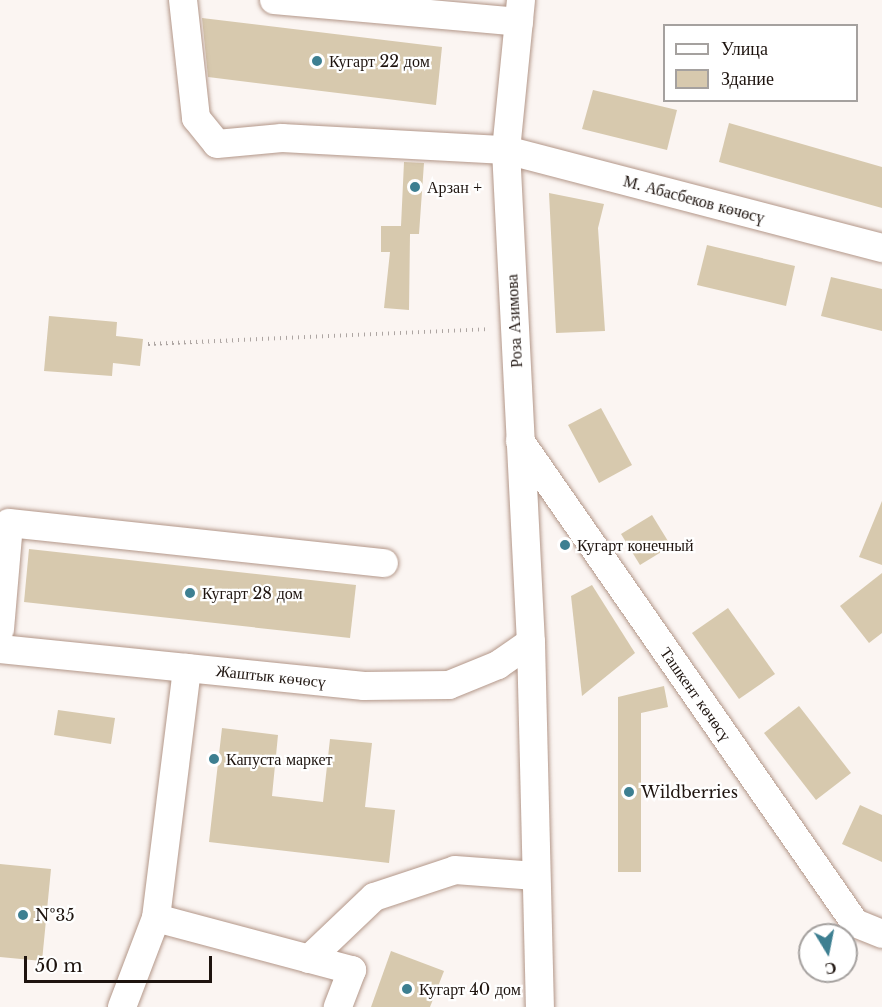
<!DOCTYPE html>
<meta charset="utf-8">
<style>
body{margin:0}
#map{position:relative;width:882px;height:1007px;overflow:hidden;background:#fbf5f2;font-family:"Libre Baskerville",serif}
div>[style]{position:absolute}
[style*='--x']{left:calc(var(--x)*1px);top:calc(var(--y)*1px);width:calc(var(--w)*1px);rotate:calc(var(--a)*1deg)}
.building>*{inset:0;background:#d7c9ae}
.path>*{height:4px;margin-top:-2px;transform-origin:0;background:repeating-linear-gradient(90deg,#ada5a2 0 1.5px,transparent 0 6px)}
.roads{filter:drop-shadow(0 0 2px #b39789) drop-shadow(0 0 2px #b39789)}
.minor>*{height:28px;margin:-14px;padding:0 14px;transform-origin:14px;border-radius:14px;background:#fff}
.dots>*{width:16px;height:16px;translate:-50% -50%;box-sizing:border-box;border:3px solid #fff;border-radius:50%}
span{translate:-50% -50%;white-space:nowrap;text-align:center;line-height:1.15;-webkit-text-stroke:4.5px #fff;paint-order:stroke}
.poi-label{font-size:16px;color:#1e140f}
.left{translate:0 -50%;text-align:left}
.street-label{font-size:16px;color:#1e140f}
.legend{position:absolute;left:663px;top:24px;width:195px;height:78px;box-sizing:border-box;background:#fff;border:2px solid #a5a19f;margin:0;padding:8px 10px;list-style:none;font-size:18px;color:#1e140f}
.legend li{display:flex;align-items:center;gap:12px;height:30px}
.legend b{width:30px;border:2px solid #a5a19f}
.north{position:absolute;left:798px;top:923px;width:60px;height:60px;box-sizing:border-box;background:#fff;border:2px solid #a5a19f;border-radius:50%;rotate:170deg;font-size:16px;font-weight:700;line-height:24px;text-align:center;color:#1e140f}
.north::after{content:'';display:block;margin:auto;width:21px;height:27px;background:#3d7f91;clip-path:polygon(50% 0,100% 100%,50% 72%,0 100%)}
.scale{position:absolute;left:24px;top:956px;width:188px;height:27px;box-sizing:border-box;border:3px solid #1e140f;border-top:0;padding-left:8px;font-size:18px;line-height:21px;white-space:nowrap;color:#1e140f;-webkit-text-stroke:4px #fff;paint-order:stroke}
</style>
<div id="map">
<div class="building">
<i style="clip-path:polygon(202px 18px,442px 47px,436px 105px,208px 77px)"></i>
<i style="clip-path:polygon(593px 90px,677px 110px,667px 150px,582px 129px)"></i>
<i style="clip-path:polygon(729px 123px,882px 167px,882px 208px,719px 162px)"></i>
<i style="clip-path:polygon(404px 162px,424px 163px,419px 234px,410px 234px,409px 310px,384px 308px,390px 252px,381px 252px,381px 226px,401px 226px)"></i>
<i style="clip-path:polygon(549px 193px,604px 204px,598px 228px,605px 331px,556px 333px)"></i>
<i style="clip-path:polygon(707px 245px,795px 266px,786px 306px,697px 285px)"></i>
<i style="clip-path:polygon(831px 277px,882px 289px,882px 331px,821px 316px)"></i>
<i style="clip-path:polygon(49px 316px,117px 322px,116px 336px,143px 339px,140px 366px,113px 363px,112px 376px,44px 371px)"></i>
<i style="clip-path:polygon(601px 408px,632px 465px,599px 483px,568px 425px)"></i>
<i style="clip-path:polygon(882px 501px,882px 565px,859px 557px)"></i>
<i style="clip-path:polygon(652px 515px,671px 546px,640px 565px,621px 534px)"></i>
<i style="clip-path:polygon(29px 549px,356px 585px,350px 638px,24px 602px)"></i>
<i style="clip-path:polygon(882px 573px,882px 633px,869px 643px,840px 606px)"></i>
<i style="clip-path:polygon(592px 585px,635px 653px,582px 696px,571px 596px)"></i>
<i style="clip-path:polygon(728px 608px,775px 674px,739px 699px,692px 633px)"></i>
<i style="clip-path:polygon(664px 686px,668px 707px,641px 713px,641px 872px,618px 872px,618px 697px)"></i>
<i style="clip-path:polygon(799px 706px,851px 773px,816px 800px,764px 733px)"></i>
<i style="clip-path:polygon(58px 710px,115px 718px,111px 744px,54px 735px)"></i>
<i style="clip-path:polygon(222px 728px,278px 735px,272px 796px,323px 802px,330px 739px,372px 743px,365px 807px,395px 810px,389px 863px,209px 842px)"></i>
<i style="clip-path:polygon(860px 805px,882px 815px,882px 862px,842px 844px)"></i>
<i style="clip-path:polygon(0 864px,51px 869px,42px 961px,0 957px)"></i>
<i style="clip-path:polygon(391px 951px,444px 971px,430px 1007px,371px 1007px)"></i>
</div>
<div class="path">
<i style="--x:148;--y:344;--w:341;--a:-2.5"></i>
</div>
<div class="roads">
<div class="minor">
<i style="--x:183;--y:0;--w:119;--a:83.7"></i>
<i style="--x:196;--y:118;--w:33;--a:51"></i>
<i style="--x:217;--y:144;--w:65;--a:-5.3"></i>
<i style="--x:282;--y:138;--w:224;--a:3.1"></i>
<i style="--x:506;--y:150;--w:389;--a:14.6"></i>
<i style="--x:274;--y:0;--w:246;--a:5.1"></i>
<i style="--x:521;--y:0;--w:151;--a:95.7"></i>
<i style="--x:506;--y:150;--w:493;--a:87.1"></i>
<i style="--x:531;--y:642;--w:365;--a:88.6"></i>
<i style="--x:520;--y:441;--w:587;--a:55.2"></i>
<i style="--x:855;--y:923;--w:29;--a:22"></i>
<i style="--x:0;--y:629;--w:106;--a:-85.1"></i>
<i style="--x:9;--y:523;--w:377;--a:6.1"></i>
<i style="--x:0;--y:649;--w:366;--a:5.8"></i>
<i style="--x:364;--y:686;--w:85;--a:-0.7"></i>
<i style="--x:449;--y:685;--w:53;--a:-22.2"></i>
<i style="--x:498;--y:665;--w:40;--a:-34.9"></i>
<i style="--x:156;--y:918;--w:203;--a:14.9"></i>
<i style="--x:352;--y:970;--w:40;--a:111"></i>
<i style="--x:309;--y:959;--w:90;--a:-43.6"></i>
<i style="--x:374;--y:897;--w:85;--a:-18.4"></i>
<i style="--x:455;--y:870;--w:81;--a:4.2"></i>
<i style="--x:122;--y:1007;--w:95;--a:-69.1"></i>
<i style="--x:156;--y:918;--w:252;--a:-82.9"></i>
</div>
</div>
<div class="dots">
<i style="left:317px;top:61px;background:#3d7f91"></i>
<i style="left:415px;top:187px;background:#3d7f91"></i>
<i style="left:565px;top:545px;background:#3d7f91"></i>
<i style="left:190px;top:593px;background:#3d7f91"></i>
<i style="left:214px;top:759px;background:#3d7f91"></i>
<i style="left:629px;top:792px;background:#3d7f91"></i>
<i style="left:23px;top:915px;background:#3d7f91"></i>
<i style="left:407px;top:989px;background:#3d7f91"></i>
</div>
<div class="poi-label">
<span class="left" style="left:329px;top:61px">Кугарт 22 дом</span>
<span class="left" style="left:427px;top:187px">Арзан +</span>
<span class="left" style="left:577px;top:545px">Кугарт конечный</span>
<span class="left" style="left:202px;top:593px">Кугарт 28 дом</span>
<span class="left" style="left:226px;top:759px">Капуста маркет</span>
<span class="left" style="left:641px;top:792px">Wildberries</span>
<span class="left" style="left:35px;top:915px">№35</span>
<span class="left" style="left:419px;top:989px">Кугарт 40 дом</span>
</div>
<div class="street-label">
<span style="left:694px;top:199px;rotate:15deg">М. Абасбеков көчөсү</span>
<span style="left:514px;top:321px;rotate:-93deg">Роза Азимова</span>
<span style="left:271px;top:676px;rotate:6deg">Жаштык көчөсү</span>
<span style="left:696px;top:694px;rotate:55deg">Ташкент көчөсү</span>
</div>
<ul class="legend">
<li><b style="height:8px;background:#fff"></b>Улица</li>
<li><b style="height:16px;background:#d7c9ae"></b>Здание</li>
</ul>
<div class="north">С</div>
<div class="scale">50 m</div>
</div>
